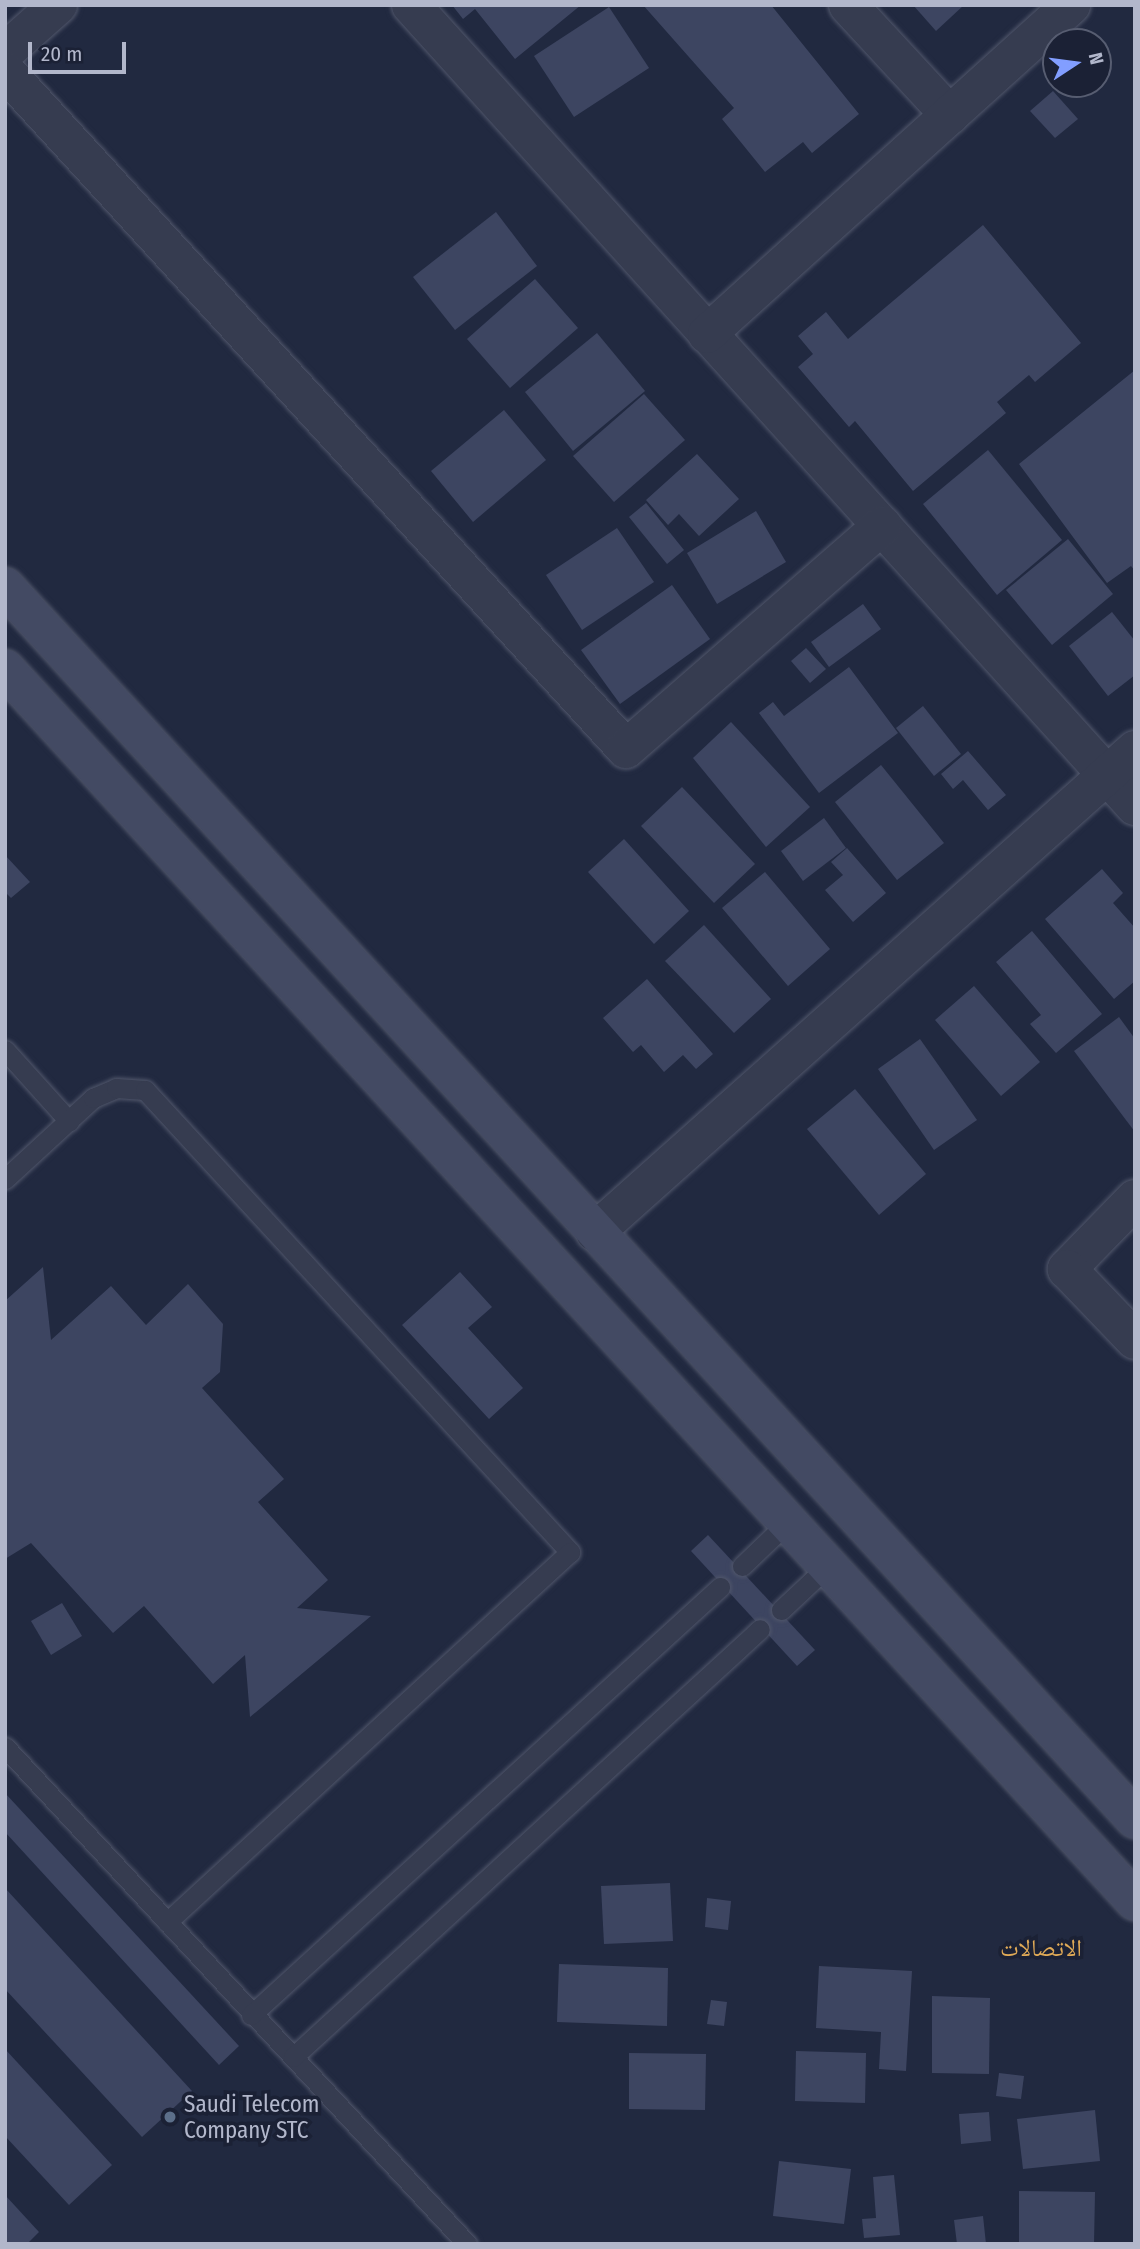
<!DOCTYPE html>
<meta charset="utf-8">
<style>
body{margin:0}
#map{position:relative;width:1140px;height:2249px;overflow:hidden;background:#212940;font-family:"Fira Sans Condensed","Noto Naskh Arabic",sans-serif}
div>[style]{position:absolute}
[style*='--x']{left:calc(var(--x)*1px);top:calc(var(--y)*1px);width:calc(var(--w)*1px);rotate:calc(var(--a)*1deg)}
.building>*{inset:0;background:#3d4561}
.roads{filter:drop-shadow(0 0 2px #51576b) drop-shadow(0 0 2px #51576b)}
.lane>*{height:19px;margin:-9.5px;padding:0 9.5px;transform-origin:9.5px;border-radius:9.5px;background:#363c50}
.street>*{height:38px;margin:-19px;padding:0 19px;transform-origin:19px;border-radius:19px;background:#363c50}
.secondary>*{height:38px;margin:-19px;padding:0 19px;transform-origin:19px;border-radius:19px;background:#434a63}
.dots>*{width:19px;height:19px;translate:-50% -50%;box-sizing:border-box;border:4px solid #1b2135;border-radius:50%}
span{translate:-50% -50%;white-space:nowrap;text-align:center;line-height:1.15;-webkit-text-stroke:7px #1b2135;paint-order:stroke}
.poi-label{font-size:23px;color:#b2b7cb}
.left{translate:0 -50%;text-align:left}
.neighbourhood-label{font-size:24px;color:#e0aa57}
.frame{position:absolute;inset:0;border:7px solid #b2b7cb;pointer-events:none}
.north{position:absolute;left:1042px;top:28px;width:70px;height:70px;box-sizing:border-box;background:#1b2135;border:2px solid #575d71;border-radius:50%;rotate:77deg;font-size:19px;font-weight:700;line-height:28px;text-align:center;color:#b2b7cb}
.north::after{content:'';display:block;margin:auto;width:24px;height:32px;background:#829eff;clip-path:polygon(50% 0,100% 100%,50% 72%,0 100%)}
.scale{position:absolute;left:28px;top:42px;width:98px;height:32px;box-sizing:border-box;border:4px solid #b2b7cb;border-top:0;padding-left:9px;font-size:21px;line-height:24px;white-space:nowrap;color:#b2b7cb;-webkit-text-stroke:5px #1b2135;paint-order:stroke}
</style>
<div id="map">
<div class="building">
<i style="clip-path:polygon(452px 5px,581px 5px,515px 59px,475px 9px,463px 19px)"></i>
<i style="clip-path:polygon(643px 5px,771px 5px,859px 114px,812px 153px,803px 142px,765px 172px,722px 119px,734px 108px)"></i>
<i style="clip-path:polygon(913px 5px,964px 5px,936px 31px)"></i>
<i style="clip-path:polygon(609px 7px,649px 68px,574px 117px,534px 56px)"></i>
<i style="clip-path:polygon(1053px 91px,1078px 119px,1055px 138px,1030px 111px)"></i>
<i style="clip-path:polygon(496px 212px,537px 266px,455px 330px,413px 277px)"></i>
<i style="clip-path:polygon(983px 225px,1081px 343px,1035px 382px,1029px 375px,997px 402px,1006px 413px,913px 491px,855px 421px,849px 427px,798px 367px,813px 354px,798px 336px,826px 312px,848px 339px)"></i>
<i style="clip-path:polygon(535px 279px,578px 328px,510px 388px,467px 339px)"></i>
<i style="clip-path:polygon(597px 333px,645px 391px,573px 451px,525px 392px)"></i>
<i style="clip-path:polygon(1135px 370px,1135px 571px,1131px 566px,1107px 583px,1019px 464px)"></i>
<i style="clip-path:polygon(644px 394px,685px 440px,614px 502px,573px 456px)"></i>
<i style="clip-path:polygon(504px 410px,546px 460px,473px 522px,431px 471px)"></i>
<i style="clip-path:polygon(988px 450px,1062px 540px,997px 595px,923px 504px)"></i>
<i style="clip-path:polygon(697px 454px,739px 499px,699px 536px,679px 514px,668px 525px,646px 500px)"></i>
<i style="clip-path:polygon(646px 503px,684px 550px,667px 564px,629px 517px)"></i>
<i style="clip-path:polygon(756px 511px,786px 562px,717px 604px,687px 553px)"></i>
<i style="clip-path:polygon(617px 528px,654px 582px,582px 630px,546px 575px)"></i>
<i style="clip-path:polygon(1068px 539px,1113px 594px,1052px 645px,1006px 590px)"></i>
<i style="clip-path:polygon(672px 585px,710px 639px,620px 704px,581px 650px)"></i>
<i style="clip-path:polygon(863px 604px,881px 629px,829px 667px,811px 642px)"></i>
<i style="clip-path:polygon(1112px 612px,1135px 641px,1135px 675px,1108px 696px,1069px 646px)"></i>
<i style="clip-path:polygon(806px 648px,826px 669px,810px 683px,791px 661px)"></i>
<i style="clip-path:polygon(849px 667px,898px 733px,819px 793px,759px 713px,773px 702px,784px 716px)"></i>
<i style="clip-path:polygon(923px 706px,961px 754px,934px 776px,896px 728px)"></i>
<i style="clip-path:polygon(731px 722px,810px 807px,766px 847px,693px 758px)"></i>
<i style="clip-path:polygon(968px 751px,1006px 795px,988px 810px,963px 780px,953px 789px,941px 774px)"></i>
<i style="clip-path:polygon(881px 765px,944px 843px,897px 880px,835px 802px)"></i>
<i style="clip-path:polygon(682px 787px,755px 864px,714px 903px,641px 826px)"></i>
<i style="clip-path:polygon(824px 818px,846px 848px,803px 881px,781px 851px)"></i>
<i style="clip-path:polygon(624px 839px,689px 911px,654px 944px,588px 872px)"></i>
<i style="clip-path:polygon(847px 848px,886px 893px,853px 922px,825px 890px,843px 875px,831px 862px)"></i>
<i style="clip-path:polygon(5px 855px,30px 882px,11px 898px,5px 892px)"></i>
<i style="clip-path:polygon(1102px 869px,1123px 893px,1113px 903px,1135px 928px,1135px 981px,1114px 999px,1045px 919px)"></i>
<i style="clip-path:polygon(765px 872px,830px 949px,788px 986px,722px 908px)"></i>
<i style="clip-path:polygon(704px 925px,771px 999px,734px 1033px,665px 961px)"></i>
<i style="clip-path:polygon(1032px 931px,1102px 1014px,1056px 1053px,1030px 1024px,1041px 1015px,996px 962px)"></i>
<i style="clip-path:polygon(647px 979px,713px 1054px,696px 1069px,683px 1055px,664px 1072px,641px 1045px,633px 1052px,603px 1018px)"></i>
<i style="clip-path:polygon(974px 986px,1040px 1062px,1001px 1096px,935px 1020px)"></i>
<i style="clip-path:polygon(1119px 1017px,1135px 1039px,1135px 1132px,1074px 1051px)"></i>
<i style="clip-path:polygon(920px 1039px,977px 1120px,934px 1150px,878px 1069px)"></i>
<i style="clip-path:polygon(855px 1089px,926px 1174px,879px 1215px,807px 1129px)"></i>
<i style="clip-path:polygon(43px 1267px,51px 1340px,111px 1286px,146px 1325px,188px 1284px,223px 1324px,220px 1372px,202px 1388px,284px 1479px,258px 1502px,328px 1580px,297px 1608px,371px 1616px,250px 1717px,245px 1655px,213px 1684px,144px 1606px,113px 1633px,31px 1543px,5px 1559px,5px 1301px)"></i>
<i style="clip-path:polygon(460px 1272px,492px 1307px,468px 1328px,523px 1388px,489px 1419px,402px 1325px)"></i>
<i style="clip-path:polygon(708px 1535px,815px 1650px,797px 1666px,691px 1551px)"></i>
<i style="clip-path:polygon(62px 1603px,82px 1636px,51px 1655px,31px 1621px)"></i>
<i style="clip-path:polygon(5px 1793px,239px 2046px,219px 2065px,5px 1832px)"></i>
<i style="clip-path:polygon(670px 1883px,673px 1941px,604px 1944px,601px 1886px)"></i>
<i style="clip-path:polygon(5px 1888px,192px 2091px,142px 2137px,5px 1989px)"></i>
<i style="clip-path:polygon(707px 1898px,731px 1901px,728px 1930px,705px 1927px)"></i>
<i style="clip-path:polygon(559px 1964px,668px 1968px,667px 2026px,557px 2022px)"></i>
<i style="clip-path:polygon(819px 1966px,912px 1971px,906px 2071px,879px 2069px,881px 2032px,816px 2028px)"></i>
<i style="clip-path:polygon(932px 1996px,990px 1998px,989px 2074px,932px 2073px)"></i>
<i style="clip-path:polygon(711px 2000px,727px 2002px,724px 2026px,707px 2024px)"></i>
<i style="clip-path:polygon(5px 2049px,112px 2165px,69px 2205px,5px 2136px)"></i>
<i style="clip-path:polygon(796px 2051px,866px 2053px,865px 2103px,795px 2101px)"></i>
<i style="clip-path:polygon(629px 2053px,706px 2054px,705px 2110px,629px 2109px)"></i>
<i style="clip-path:polygon(999px 2073px,1024px 2076px,1021px 2099px,996px 2096px)"></i>
<i style="clip-path:polygon(1095px 2110px,1100px 2161px,1023px 2169px,1017px 2119px)"></i>
<i style="clip-path:polygon(989px 2112px,991px 2141px,961px 2144px,959px 2114px)"></i>
<i style="clip-path:polygon(779px 2161px,851px 2169px,844px 2224px,773px 2216px)"></i>
<i style="clip-path:polygon(894px 2175px,900px 2235px,864px 2238px,862px 2219px,876px 2218px,873px 2177px)"></i>
<i style="clip-path:polygon(1019px 2191px,1095px 2192px,1094px 2244px,1019px 2244px)"></i>
<i style="clip-path:polygon(5px 2195px,39px 2232px,27px 2244px,5px 2244px)"></i>
<i style="clip-path:polygon(983px 2216px,986px 2244px,957px 2244px,954px 2220px)"></i>
</div>
<div class="roads">
<div class="lane">
<i style="--x:5;--y:1050;--w:96;--a:48"></i>
<i style="--x:5;--y:1179;--w:120;--a:-42.6"></i>
<i style="--x:93;--y:1098;--w:25;--a:-23"></i>
<i style="--x:116;--y:1088;--w:29;--a:4"></i>
<i style="--x:145;--y:1090;--w:628;--a:47.39"></i>
<i style="--x:570;--y:1552;--w:547;--a:137.44"></i>
<i style="--x:742;--y:1566;--w:65;--a:-43.8"></i>
<i style="--x:781;--y:1610;--w:67;--a:-43.2"></i>
<i style="--x:5;--y:1747;--w:679;--a:47.09"></i>
<i style="--x:251;--y:2015;--w:635;--a:-42.38"></i>
<i style="--x:293;--y:2057;--w:633;--a:-42.5"></i>
</div>
<div class="street">
<i style="--x:411;--y:5;--w:1080;--a:47.89"></i>
<i style="--x:848;--y:5;--w:150;--a:47.2"></i>
<i style="--x:5;--y:52;--w:71;--a:-41.6"></i>
<i style="--x:5;--y:71;--w:919;--a:47.51"></i>
<i style="--x:626;--y:749;--w:340;--a:-41.1"></i>
<i style="--x:707;--y:334;--w:491;--a:-42.1"></i>
<i style="--x:1135;--y:1199;--w:98;--a:134.2"></i>
<i style="--x:1067;--y:1269;--w:98;--a:46.2"></i>
<i style="--x:595;--y:1232;--w:724;--a:-41.75"></i>
</div>
<div class="secondary">
<i style="--x:5;--y:587;--w:1672;--a:47.47"></i>
<i style="--x:5;--y:669;--w:1672;--a:47.47"></i>
</div>
</div>
<div class="dots">
<i style="left:170px;top:2117px;background:#5c6f8a"></i>
</div>
<div class="poi-label">
<span class="left" style="left:184px;top:2117px">Saudi Telecom<br>Company STC</span>
</div>
<div class="neighbourhood-label">
<span style="left:1041px;top:1949px">الاتصالات</span>
</div>
<div class="frame"></div>
<div class="north">N</div>
<div class="scale">20 m</div>
</div>
